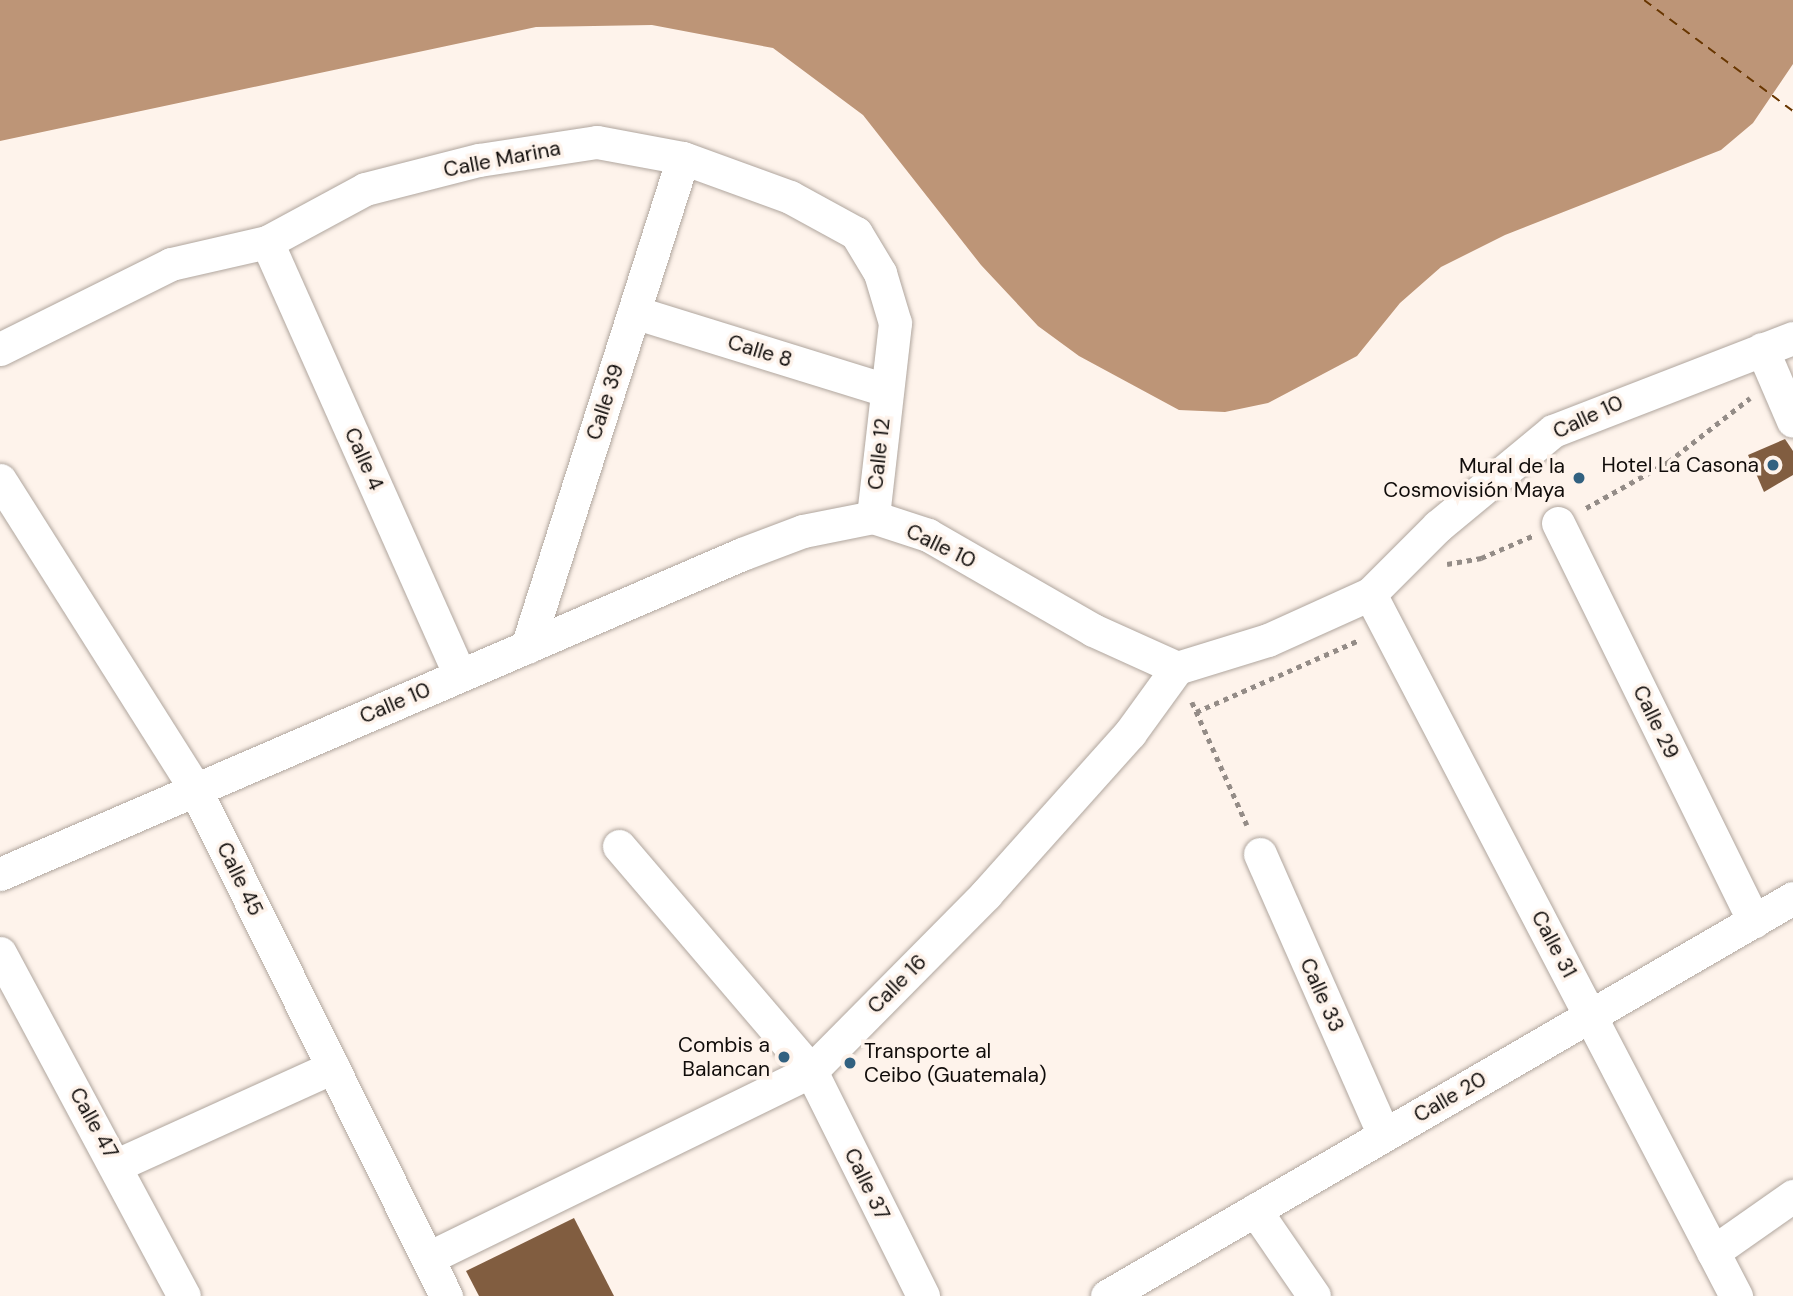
<!DOCTYPE html>
<meta charset="utf-8">
<style>
body{margin:0}
#map{position:relative;width:1793px;height:1296px;overflow:hidden;background:#fef3eb;font-family:"DM Sans",sans-serif}
div>[style]{position:absolute}
[style*='--x']{left:calc(var(--x)*1px);top:calc(var(--y)*1px);width:calc(var(--w)*1px);rotate:calc(var(--a)*1deg)}
.water>*{inset:0;background:#bd9577}
.ferry>*{height:2px;margin-top:-1px;transform-origin:0;background:repeating-linear-gradient(90deg,#683600 0 9px,transparent 0 16px)}
.building>*{inset:0;background:#815d40}
.path>*{height:4.5px;margin-top:-2.25px;transform-origin:0;background:repeating-linear-gradient(90deg,#948c87 0 5px,transparent 0 10px)}
.roads{filter:drop-shadow(0 0 2px #b0a69e) drop-shadow(0 0 2px #b0a69e)}
.street>*{height:33px;margin:-16.5px;padding:0 16.5px;transform-origin:16.5px;border-radius:16.5px;background:#fff}
.dots>*{width:19px;height:19px;translate:-50% -50%;box-sizing:border-box;border:4px solid #fef3eb;border-radius:50%}
span{translate:-50% -50%;white-space:nowrap;text-align:center;line-height:1.15;-webkit-text-stroke:7px #fef3eb;paint-order:stroke}
.street-label{font-size:21px;color:#100c0a}
.poi-label{font-size:21px;color:#100c0a}
.right{translate:-100% -50%;text-align:right}
.left{translate:0 -50%;text-align:left}
</style>
<div id="map">
<div class="water">
<i style="clip-path:polygon(0 0,1793px 0,1793px 64px,1753px 123px,1721px 150px,1505px 235px,1441px 267px,1400px 303px,1357px 356px,1268px 403px,1225px 412px,1179px 410px,1079px 356px,1038px 326px,981px 265px,863px 115px,773px 48px,652px 25px,536px 27px,0 141px)"></i>
</div>
<div class="ferry">
<i style="--x:1644;--y:0;--w:186;--a:36.7"></i>
</div>
<div class="building">
<i style="clip-path:polygon(1785px 439px,1793px 451px,1793px 475px,1764px 492px,1748px 455px)"></i>
<i style="clip-path:polygon(574px 1218px,614px 1296px,479px 1296px,466px 1271px)"></i>
</div>
<div class="path">
<i style="--x:1586;--y:508;--w:94;--a:-29.3"></i>
<i style="--x:1668;--y:462;--w:104;--a:-38"></i>
<i style="--x:1447;--y:564;--w:35;--a:-10"></i>
<i style="--x:1481;--y:558;--w:56;--a:-23.3"></i>
<i style="--x:1192;--y:702;--w:135;--a:65.9"></i>
<i style="--x:1196;--y:712;--w:178;--a:-23.8"></i>
</div>
<div class="roads">
<div class="street">
<i style="--x:267;--y:242;--w:474;--a:66"></i>
<i style="--x:634;--y:312;--w:264;--a:17.2"></i>
<i style="--x:0;--y:349;--w:191;--a:-26.4"></i>
<i style="--x:171;--y:264;--w:98;--a:-12.9"></i>
<i style="--x:267;--y:242;--w:111;--a:-28.4"></i>
<i style="--x:365;--y:189;--w:118;--a:-14.3"></i>
<i style="--x:479;--y:160;--w:119;--a:-8.7"></i>
<i style="--x:597;--y:142;--w:87;--a:10.5"></i>
<i style="--x:683;--y:158;--w:114;--a:20"></i>
<i style="--x:790;--y:197;--w:75;--a:28.6"></i>
<i style="--x:856;--y:233;--w:47;--a:59"></i>
<i style="--x:880;--y:273;--w:52;--a:73.3"></i>
<i style="--x:895;--y:323;--w:195;--a:96.5"></i>
<i style="--x:1762;--y:349;--w:78;--a:66.7"></i>
<i style="--x:0;--y:480;--w:365;--a:57.7"></i>
<i style="--x:195;--y:789;--w:566;--a:63.66"></i>
<i style="--x:1558;--y:523;--w:444;--a:63.8"></i>
<i style="--x:1370;--y:594;--w:792;--a:62.46"></i>
<i style="--x:527;--y:647;--w:513;--a:-72.31"></i>
<i style="--x:619;--y:846;--w:296;--a:49.5"></i>
<i style="--x:811;--y:1071;--w:251;--a:63.5"></i>
<i style="--x:1260;--y:854;--w:307;--a:66.2"></i>
<i style="--x:0;--y:874;--w:808;--a:-23.33"></i>
<i style="--x:742;--y:554;--w:65;--a:-20.7"></i>
<i style="--x:803;--y:531;--w:71;--a:-11.3"></i>
<i style="--x:873;--y:517;--w:58;--a:18.1"></i>
<i style="--x:928;--y:535;--w:190;--a:29.9"></i>
<i style="--x:1093;--y:630;--w:92;--a:24.3"></i>
<i style="--x:1177;--y:668;--w:95;--a:-17.1"></i>
<i style="--x:1268;--y:640;--w:112;--a:-24.3"></i>
<i style="--x:1370;--y:594;--w:96;--a:-45"></i>
<i style="--x:1438;--y:526;--w:149;--a:-39.6"></i>
<i style="--x:1553;--y:431;--w:257;--a:-21.2"></i>
<i style="--x:0;--y:953;--w:389;--a:61.8"></i>
<i style="--x:117;--y:1165;--w:237;--a:-24.4"></i>
<i style="--x:1255;--y:1210;--w:104;--a:55.5"></i>
<i style="--x:1713;--y:1252;--w:98;--a:-35"></i>
<i style="--x:428;--y:1258;--w:426;--a:-26"></i>
<i style="--x:811;--y:1071;--w:249;--a:-45.3"></i>
<i style="--x:986;--y:894;--w:216;--a:-48.2"></i>
<i style="--x:1130;--y:733;--w:80;--a:-54.1"></i>
<i style="--x:1107;--y:1296;--w:793;--a:-30.12"></i>
</div>
</div>
<div class="dots">
<i style="left:1773px;top:465px;background:#326180"></i>
<i style="left:1579px;top:478px;background:#326180"></i>
<i style="left:784px;top:1057px;background:#326180"></i>
<i style="left:850px;top:1063px;background:#326180"></i>
</div>
<div class="street-label">
<span style="left:502px;top:159px;rotate:-11deg">Calle Marina</span>
<span style="left:760px;top:351px;rotate:17deg">Calle 8</span>
<span style="left:605px;top:402px;rotate:-72deg">Calle 39</span>
<span style="left:1588px;top:417px;rotate:-25deg">Calle 10</span>
<span style="left:879px;top:454px;rotate:-84deg">Calle 12</span>
<span style="left:364px;top:459px;rotate:66deg">Calle 4</span>
<span style="left:941px;top:546px;rotate:26deg">Calle 10</span>
<span style="left:395px;top:703px;rotate:-23deg">Calle 10</span>
<span style="left:1656px;top:722px;rotate:64deg">Calle 29</span>
<span style="left:240px;top:879px;rotate:64deg">Calle 45</span>
<span style="left:1554px;top:944px;rotate:62deg">Calle 31</span>
<span style="left:897px;top:984px;rotate:-45deg">Calle 16</span>
<span style="left:1322px;top:995px;rotate:66deg">Calle 33</span>
<span style="left:1450px;top:1097px;rotate:-30deg">Calle 20</span>
<span style="left:94px;top:1123px;rotate:61deg">Calle 47</span>
<span style="left:867px;top:1184px;rotate:64deg">Calle 37</span>
</div>
<div class="poi-label">
<span class="right" style="left:1759px;top:465px">Hotel La Casona</span>
<span class="right" style="left:1565px;top:478px">Mural de la<br>Cosmovisión Maya</span>
<span class="right" style="left:770px;top:1057px">Combis a<br>Balancan</span>
<span class="left" style="left:864px;top:1063px">Transporte al<br>Ceibo (Guatemala)</span>
</div>
</div>
